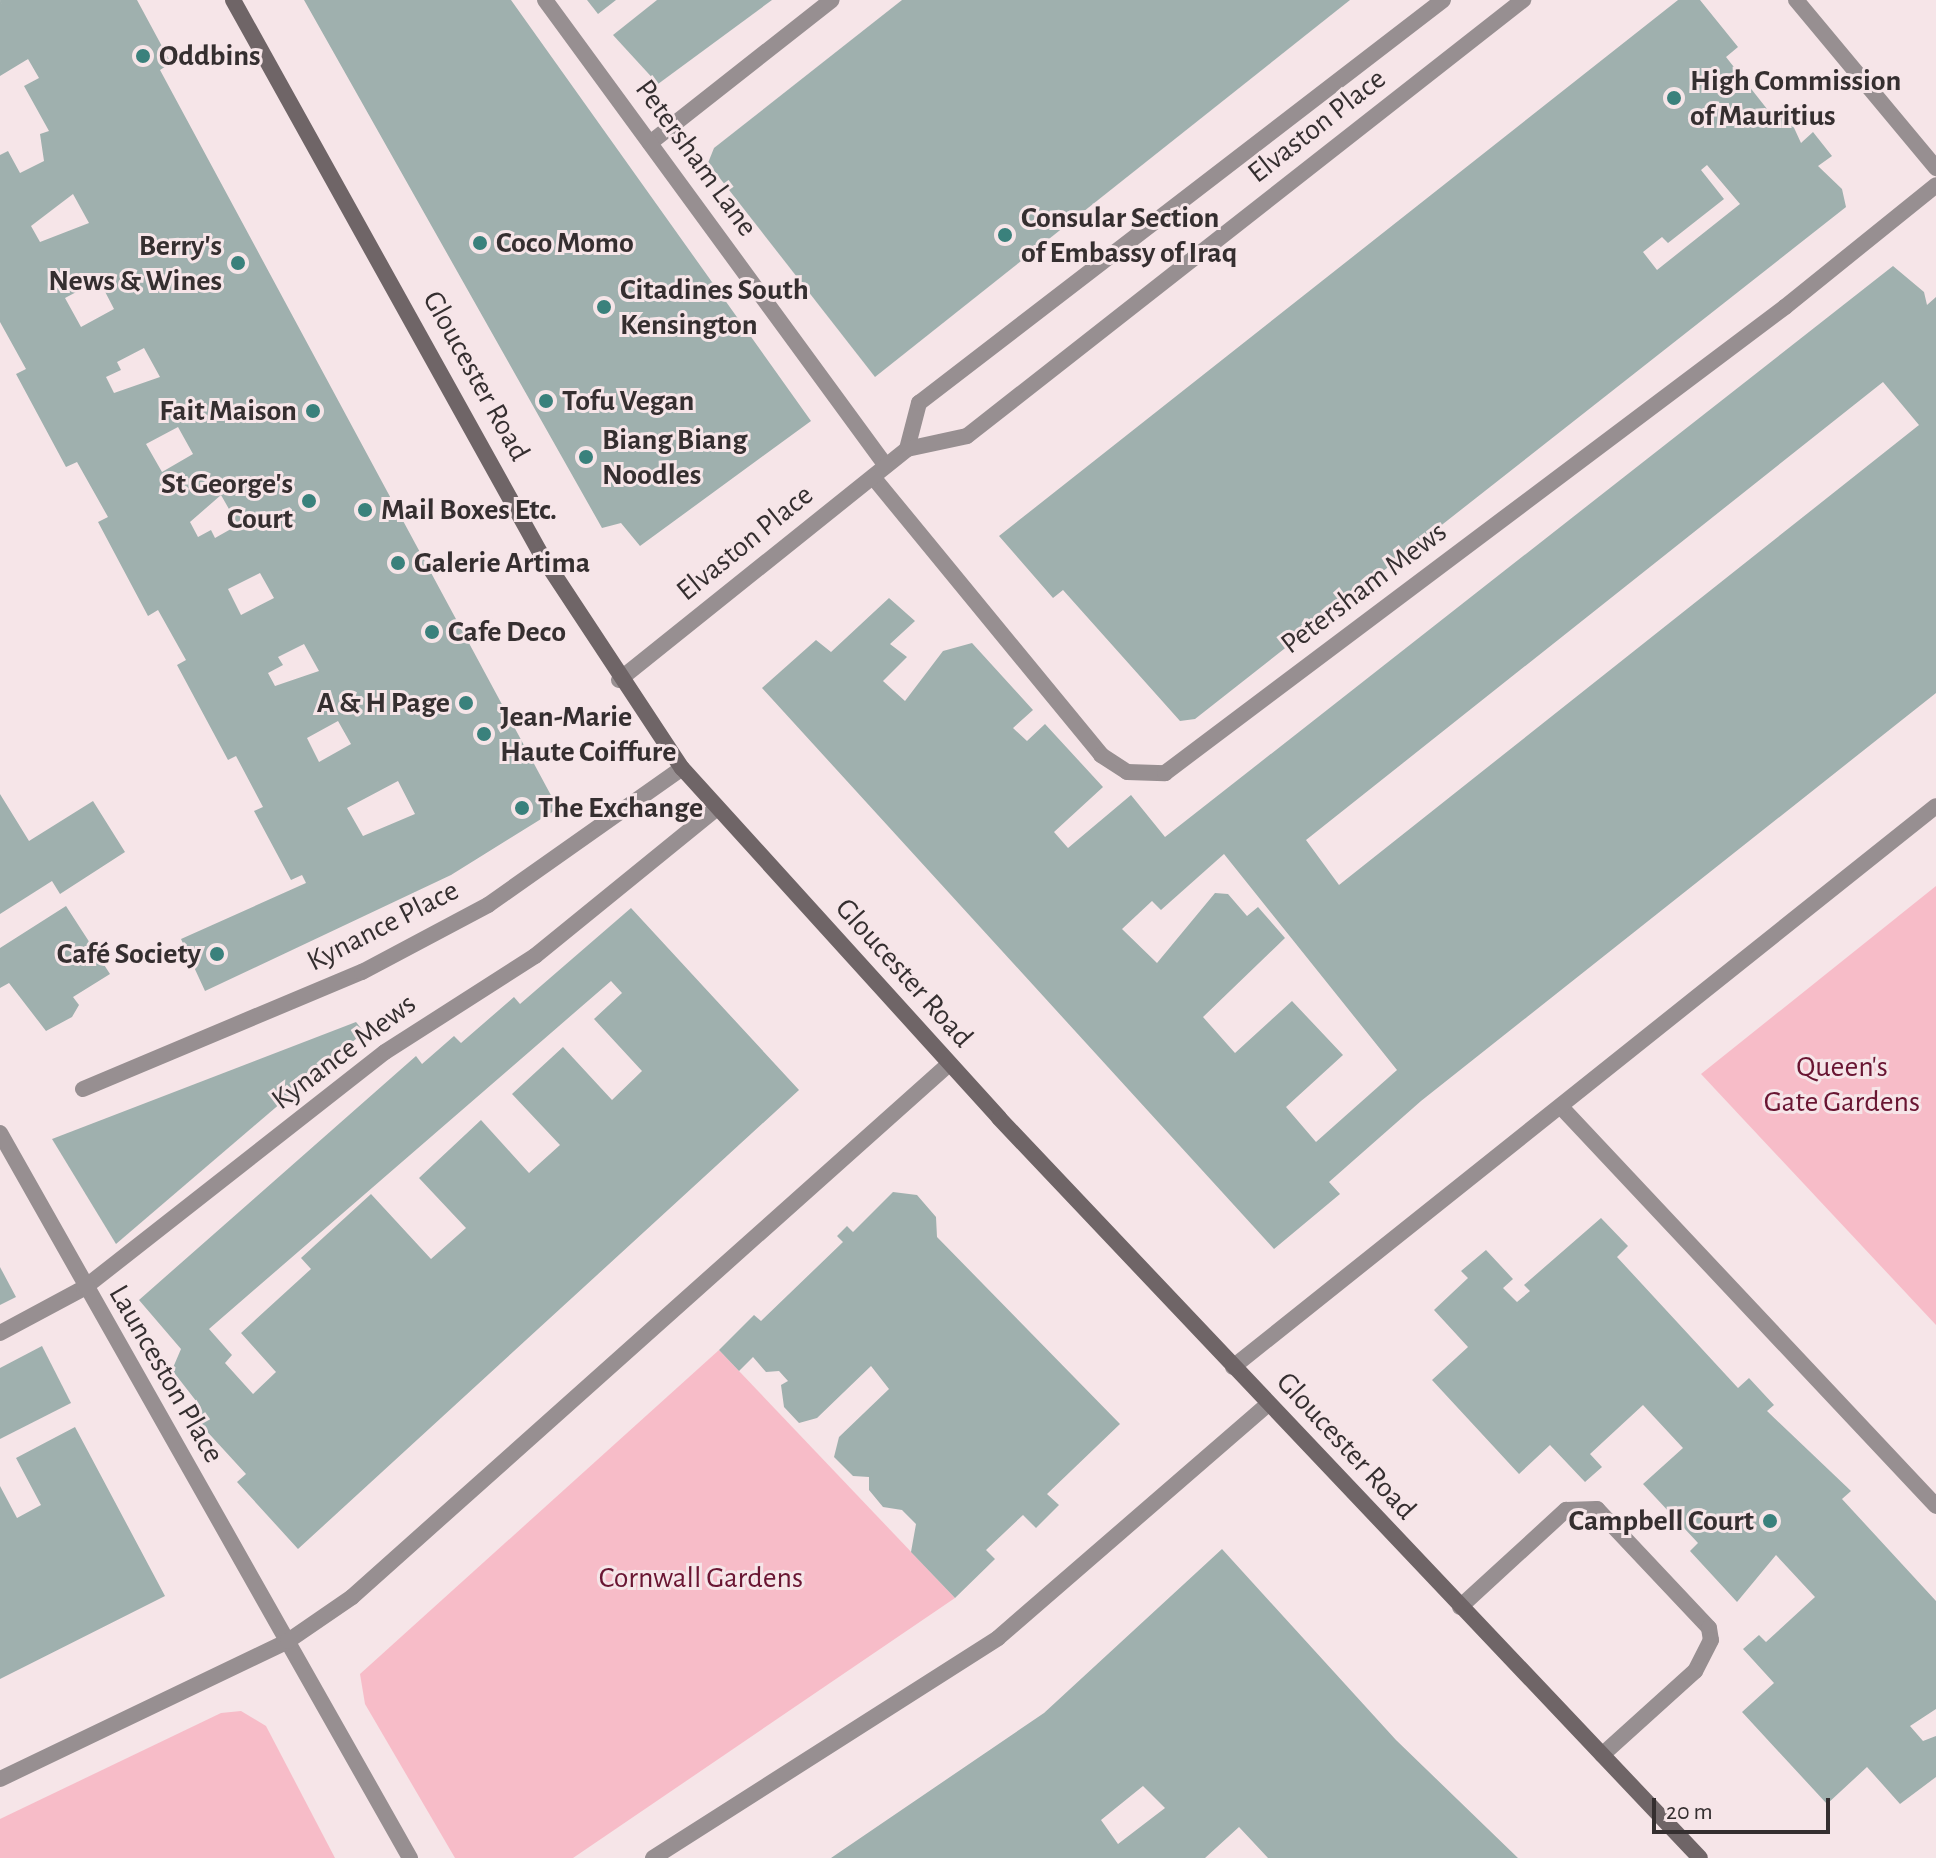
<!DOCTYPE html>
<meta charset="utf-8">
<style>
body{margin:0}
#map{position:relative;width:1936px;height:1858px;overflow:hidden;background:#f6e5e8;font-family:"Alegreya Sans",sans-serif}
div>[style]{position:absolute}
[style*='--x']{left:calc(var(--x)*1px);top:calc(var(--y)*1px);width:calc(var(--w)*1px);rotate:calc(var(--a)*1deg)}
.green>*{inset:0;background:#f7bcc8}
.building>*{inset:0;background:#9fb0ae}
.lane>*{height:16px;margin:-8px;padding:0 8px;transform-origin:8px;border-radius:8px;background:#978f91}
.street>*{height:16px;margin:-8px;padding:0 8px;transform-origin:8px;border-radius:8px;background:#978f91}
.secondary>*{height:16px;margin:-8px;padding:0 8px;transform-origin:8px;border-radius:8px;background:#6f6567}
.dots>*{width:22px;height:22px;translate:-50% -50%;box-sizing:border-box;border:4px solid #f6e5e8;border-radius:50%}
span{translate:-50% -50%;white-space:nowrap;text-align:center;line-height:1.15;-webkit-text-stroke:6px #f6e5e8;paint-order:stroke}
.poi-label{font-size:30px;color:#352f30;font-weight:700}
.left{translate:0 -50%;text-align:left}
.right{translate:-100% -50%;text-align:right}
.street-label{font-size:30px;color:#352f30}
.park-label{font-size:30px;color:#691532}
.scale{position:absolute;left:1652px;top:1798px;width:178px;height:36px;box-sizing:border-box;border:4px solid #352f30;border-top:0;padding-left:10px;font-size:24px;line-height:28px;white-space:nowrap;color:#352f30;-webkit-text-stroke:6px #f6e5e8;paint-order:stroke}
</style>
<div id="map">
<div class="green">
<i style="clip-path:polygon(1936px 886px,1936px 1325px,1701px 1074px)"></i>
<i style="clip-path:polygon(719px 1350px,955px 1598px,573px 1858px,455px 1858px,365px 1704px,360px 1674px)"></i>
<i style="clip-path:polygon(241px 1711px,266px 1726px,335px 1858px,0 1858px,0 1819px,221px 1713px)"></i>
</div>
<div class="building">
<i style="clip-path:polygon(evenodd,0 0,137px 0,171px 63px,160px 70px,553px 799px,554px 811px,451px 875px,205px 991px,181px 939px,306px 883px,302px 875px,291px 880px,254px 811px,263px 807px,236px 756px,228px 760px,177px 665px,186px 660px,158px 610px,148px 616px,98px 522px,108px 517px,77px 462px,66px 467px,16px 374px,26px 369px,0 322px,0 155px,8px 151px,20px 173px,44px 161px,40px 134px,49px 131px,24px 86px,39px 78px,28px 59px,0 76px,0 0,73px 194px,89px 223px,40px 242px,31px 226px,73px 194px,0 0,99px 280px,114px 309px,81px 327px,65px 298px,99px 280px,0 0,144px 348px,160px 377px,114px 393px,106px 377px,121px 370px,117px 362px,144px 348px,0 0,178px 427px,193px 454px,162px 472px,146px 444px,178px 427px,0 0,221px 495px,238px 525px,215px 538px,211px 530px,198px 537px,190px 522px,221px 495px,0 0,260px 573px,274px 598px,241px 615px,228px 589px,260px 573px,0 0,304px 644px,319px 671px,275px 686px,268px 673px,283px 665px,278px 657px,304px 644px,0 0,338px 721px,351px 744px,319px 762px,307px 738px,338px 721px,0 0,398px 781px,415px 814px,363px 836px,347px 808px,398px 781px)"></i>
<i style="clip-path:polygon(304px 0,511px 0,811px 421px,640px 546px,621px 523px,602px 528px)"></i>
<i style="clip-path:polygon(587px 0,616px 0,598px 14px)"></i>
<i style="clip-path:polygon(657px 0,772px 0,658px 84px,613px 35px)"></i>
<i style="clip-path:polygon(902px 0,1350px 0,875px 377px,708px 163px,714px 148px)"></i>
<i style="clip-path:polygon(evenodd,1678px 0,1700px 0,1738px 47px,1726px 57px,1771px 114px,1790px 119px,1801px 143px,1813px 132px,1832px 156px,1818px 166px,1842px 189px,1846px 207px,1195px 719px,1180px 721px,1063px 590px,1053px 598px,999px 536px,1678px 0,1707px 165px,1740px 204px,1657px 270px,1643px 252px,1662px 237px,1668px 243px,1724px 199px,1701px 170px,1707px 165px)"></i>
<i style="clip-path:polygon(evenodd,1893px 266px,1924px 292px,1927px 305px,1936px 297px,1936px 693px,1421px 1101px,1329px 1182px,1340px 1194px,1274px 1249px,762px 688px,816px 640px,831px 652px,889px 598px,915px 621px,890px 644px,907px 657px,883px 681px,905px 701px,943px 651px,972px 643px,1033px 710px,1013px 728px,1027px 741px,1045px 724px,1103px 787px,1054px 832px,1068px 848px,1131px 795px,1165px 837px,1893px 266px,1883px 382px,1919px 425px,1339px 885px,1306px 840px,1883px 382px,1893px 266px,1224px 854px,1397px 1070px,1316px 1142px,1286px 1107px,1343px 1055px,1292px 1001px,1235px 1053px,1203px 1017px,1285px 938px,1258px 907px,1247px 916px,1228px 894px,1215px 893px,1157px 963px,1122px 929px,1152px 901px,1161px 910px,1224px 854px)"></i>
<i style="clip-path:polygon(0 794px,29px 841px,93px 801px,125px 852px,60px 894px,52px 881px,0 914px)"></i>
<i style="clip-path:polygon(66px 906px,110px 974px,73px 997px,79px 1005px,72px 1017px,46px 1031px,9px 983px,0 988px,0 948px)"></i>
<i style="clip-path:polygon(evenodd,631px 908px,799px 1090px,298px 1549px,237px 1482px,246px 1474px,191px 1414px,200px 1406px,172px 1370px,181px 1349px,139px 1300px,416px 1056px,422px 1064px,454px 1036px,461px 1043px,514px 997px,520px 1004px,631px 908px,611px 981px,622px 993px,594px 1019px,642px 1071px,612px 1100px,563px 1047px,512px 1094px,560px 1145px,529px 1173px,481px 1120px,419px 1178px,466px 1228px,431px 1259px,371px 1194px,301px 1258px,311px 1269px,241px 1333px,276px 1372px,253px 1394px,225px 1363px,232px 1355px,209px 1329px,611px 981px)"></i>
<i style="clip-path:polygon(356px 1022px,364px 1032px,116px 1244px,52px 1139px)"></i>
<i style="clip-path:polygon(893px 1192px,917px 1195px,936px 1217px,937px 1237px,1120px 1424px,1047px 1494px,1059px 1505px,1036px 1528px,1023px 1515px,986px 1550px,995px 1559px,955px 1598px,911px 1552px,916px 1524px,902px 1510px,883px 1507px,869px 1490px,869px 1477px,853px 1476px,834px 1457px,839px 1437px,889px 1389px,871px 1366px,817px 1418px,799px 1423px,784px 1407px,781px 1385px,788px 1381px,779px 1371px,766px 1372px,753px 1357px,739px 1371px,719px 1350px,754px 1315px,761px 1321px,843px 1242px,837px 1236px,847px 1226px,853px 1232px)"></i>
<i style="clip-path:polygon(1601px 1218px,1628px 1246px,1617px 1257px,1738px 1388px,1749px 1378px,1774px 1405px,1767px 1411px,1851px 1491px,1842px 1499px,1936px 1601px,1936px 1709px,1910px 1726px,1923px 1741px,1936px 1736px,1936px 1777px,1900px 1804px,1867px 1767px,1827px 1804px,1742px 1712px,1774px 1683px,1743px 1649px,1759px 1635px,1766px 1642px,1815px 1597px,1776px 1555px,1737px 1602px,1690px 1551px,1698px 1543px,1643px 1484px,1683px 1448px,1643px 1405px,1590px 1454px,1602px 1467px,1585px 1482px,1550px 1445px,1519px 1474px,1432px 1380px,1468px 1347px,1434px 1310px,1468px 1278px,1461px 1271px,1486px 1250px,1513px 1279px,1503px 1288px,1517px 1302px,1530px 1291px,1524px 1285px)"></i>
<i style="clip-path:polygon(0 1267px,16px 1297px,0 1305px)"></i>
<i style="clip-path:polygon(42px 1346px,71px 1403px,0 1439px,0 1368px)"></i>
<i style="clip-path:polygon(75px 1427px,165px 1596px,0 1679px,0 1486px,17px 1518px,41px 1505px,16px 1458px)"></i>
<i style="clip-path:polygon(evenodd,1222px 1549px,1396px 1740px,1518px 1858px,1268px 1858px,1239px 1827px,1205px 1858px,831px 1858px,1044px 1713px,1222px 1549px,1143px 1786px,1165px 1808px,1118px 1844px,1101px 1820px,1143px 1786px)"></i>
</div>
<div class="lane">
<i style="--x:650;--y:143;--w:231;--a:-38.2"></i>
<i style="--x:1562;--y:1108;--w:546;--a:46.78"></i>
<i style="--x:0;--y:1333;--w:95;--a:-28.2"></i>
<i style="--x:84;--y:1288;--w:382;--a:-38.1"></i>
<i style="--x:385;--y:1052;--w:178;--a:-32.6"></i>
<i style="--x:535;--y:956;--w:233;--a:-39.1"></i>
<i style="--x:1460;--y:1607;--w:144;--a:-42.5"></i>
<i style="--x:1566;--y:1510;--w:31;--a:-2"></i>
<i style="--x:1597;--y:1509;--w:163;--a:46.7"></i>
<i style="--x:1709;--y:1628;--w:12;--a:81"></i>
<i style="--x:1711;--y:1640;--w:35;--a:117"></i>
<i style="--x:1695;--y:1671;--w:125;--a:137.9"></i>
</div>
<div class="street">
<i style="--x:545;--y:0;--w:577;--a:53.8"></i>
<i style="--x:1796;--y:0;--w:219;--a:50.2"></i>
<i style="--x:907;--y:449;--w:48;--a:-75.4"></i>
<i style="--x:919;--y:403;--w:661;--a:-37.56"></i>
<i style="--x:873;--y:477;--w:360;--a:50.6"></i>
<i style="--x:1101;--y:755;--w:31;--a:33"></i>
<i style="--x:1127;--y:772;--w:38;--a:2"></i>
<i style="--x:1165;--y:773;--w:776;--a:-36.93"></i>
<i style="--x:1785;--y:307;--w:194;--a:-38.9"></i>
<i style="--x:619;--y:680;--w:369;--a:-38.7"></i>
<i style="--x:907;--y:449;--w:61;--a:-12.2"></i>
<i style="--x:967;--y:436;--w:707;--a:-38.1"></i>
<i style="--x:83;--y:1089;--w:303;--a:-22.8"></i>
<i style="--x:362;--y:972;--w:143;--a:-28"></i>
<i style="--x:488;--y:905;--w:237;--a:-35.2"></i>
<i style="--x:0;--y:1133;--w:833;--a:60.51"></i>
<i style="--x:1233;--y:1367;--w:899;--a:-38.59"></i>
<i style="--x:0;--y:1779;--w:319;--a:-25.6"></i>
<i style="--x:288;--y:1641;--w:78;--a:-34.5"></i>
<i style="--x:352;--y:1597;--w:800;--a:-41.76"></i>
<i style="--x:653;--y:1858;--w:409;--a:-32.5"></i>
<i style="--x:998;--y:1638;--w:357;--a:-40.9"></i>
</div>
<div class="secondary">
<i style="--x:233;--y:0;--w:636;--a:60.94"></i>
<i style="--x:542;--y:556;--w:254;--a:56.6"></i>
<i style="--x:682;--y:768;--w:472;--a:47.8"></i>
<i style="--x:999;--y:1118;--w:1019;--a:46.55"></i>
</div>
<div class="dots">
<i style="left:143px;top:56px;background:#3a817c"></i>
<i style="left:1674px;top:98px;background:#3a817c"></i>
<i style="left:1005px;top:235px;background:#3a817c"></i>
<i style="left:480px;top:243px;background:#3a817c"></i>
<i style="left:238px;top:263px;background:#3a817c"></i>
<i style="left:604px;top:307px;background:#3a817c"></i>
<i style="left:546px;top:401px;background:#3a817c"></i>
<i style="left:313px;top:411px;background:#3a817c"></i>
<i style="left:586px;top:457px;background:#3a817c"></i>
<i style="left:309px;top:501px;background:#3a817c"></i>
<i style="left:365px;top:510px;background:#3a817c"></i>
<i style="left:398px;top:563px;background:#3a817c"></i>
<i style="left:432px;top:632px;background:#3a817c"></i>
<i style="left:466px;top:703px;background:#3a817c"></i>
<i style="left:484px;top:734px;background:#3a817c"></i>
<i style="left:522px;top:808px;background:#3a817c"></i>
<i style="left:217px;top:954px;background:#3a817c"></i>
<i style="left:1770px;top:1521px;background:#3a817c"></i>
</div>
<div class="poi-label">
<span class="left" style="left:159px;top:56px">Oddbins</span>
<span class="left" style="left:1690px;top:98px">High Commission<br>of Mauritius</span>
<span class="left" style="left:1021px;top:235px">Consular Section<br>of Embassy of Iraq</span>
<span class="left" style="left:496px;top:243px">Coco Momo</span>
<span class="right" style="left:222px;top:263px">Berry's<br>News &amp; Wines</span>
<span class="left" style="left:620px;top:307px">Citadines South<br>Kensington</span>
<span class="left" style="left:562px;top:401px">Tofu Vegan</span>
<span class="right" style="left:297px;top:411px">Fait Maison</span>
<span class="left" style="left:602px;top:457px">Biang Biang<br>Noodles</span>
<span class="right" style="left:293px;top:501px">St George's<br>Court</span>
<span class="left" style="left:381px;top:510px">Mail Boxes Etc.</span>
<span class="left" style="left:414px;top:563px">Galerie Artima</span>
<span class="left" style="left:448px;top:632px">Cafe Deco</span>
<span class="right" style="left:450px;top:703px">A &amp; H Page</span>
<span class="left" style="left:500px;top:734px">Jean-Marie<br>Haute Coiffure</span>
<span class="left" style="left:538px;top:808px">The Exchange</span>
<span class="right" style="left:201px;top:954px">Café Society</span>
<span class="right" style="left:1754px;top:1521px">Campbell Court</span>
</div>
<div class="street-label">
<span style="left:1317px;top:126px;rotate:-38deg">Elvaston Place</span>
<span style="left:696px;top:158px;rotate:54deg">Petersham Lane</span>
<span style="left:476px;top:376px;rotate:61deg">Gloucester Road</span>
<span style="left:745px;top:543px;rotate:-39deg">Elvaston Place</span>
<span style="left:1364px;top:588px;rotate:-37deg">Petersham Mews</span>
<span style="left:383px;top:926px;rotate:-27deg">Kynance Place</span>
<span style="left:904px;top:973px;rotate:48deg">Gloucester Road</span>
<span style="left:344px;top:1052px;rotate:-37deg">Kynance Mews</span>
<span style="left:166px;top:1374px;rotate:60deg">Launceston Place</span>
<span style="left:1346px;top:1446px;rotate:47deg">Gloucester Road</span>
</div>
<div class="park-label">
<span style="left:1842px;top:1084px">Queen's<br>Gate Gardens</span>
<span style="left:701px;top:1578px">Cornwall Gardens</span>
</div>
<div class="scale">20 m</div>
</div>
